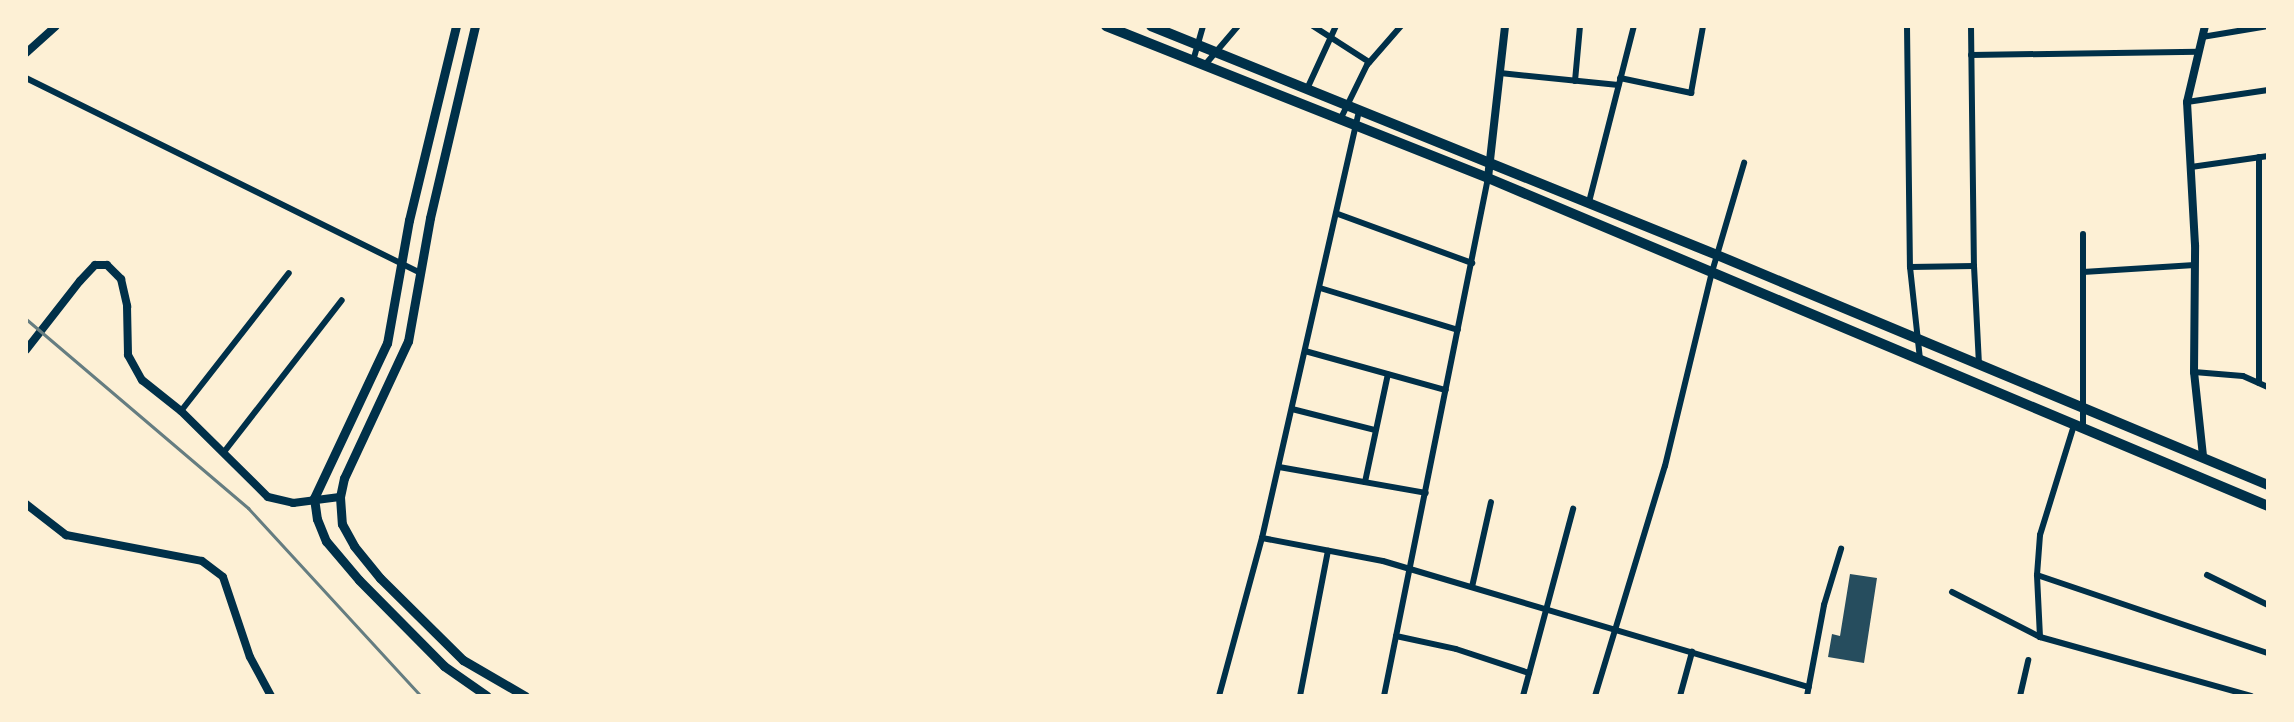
<!DOCTYPE html>
<style>
body{margin:0}
#map{position:relative;width:2294px;height:722px;overflow:hidden;background:#fdf0d5;font-family:Montserrat,sans-serif}
div>[style]{position:absolute}
[style*='--x']{left:calc(var(--x)*1px);top:calc(var(--y)*1px);width:calc(var(--w)*1px);rotate:calc(var(--a)*1deg)}
.building>*{inset:0;background:#264d5e}
.minor>*{height:6px;margin:-3px;padding:0 3px;transform-origin:3px;border-radius:3px;background:#003049}
.tertiary>*{height:8px;margin:-4px;padding:0 4px;transform-origin:4px;border-radius:4px;background:#003049}
.secondary>*{height:9px;margin:-4.5px;padding:0 4.5px;transform-origin:4.5px;border-radius:4.5px;background:#003049}
.trunk>*{height:10px;margin:-5px;padding:0 5px;transform-origin:5px;border-radius:5px;background:#003049}
.rail>*{height:3px;margin:-1.5px;padding:0 1.5px;transform-origin:1.5px;border-radius:1.5px;background:#657d81}
span{translate:-50% -50%;white-space:nowrap;text-align:center;line-height:1.15;-webkit-text-stroke:8px #fdf0d5;paint-order:stroke}
.frame{position:absolute;inset:0;border:28px solid #fdf0d5;pointer-events:none}
</style>
<div id="map">
<div class="building">
<i style="clip-path:polygon(1850px 574px,1877px 578px,1864px 663px,1828px 657px,1832px 634px,1840px 636px)"></i>
</div>
<div class="minor">
<i style="--x:1313;--y:26;--w:67;--a:32.7"></i>
<i style="--x:1907;--y:26;--w:241;--a:89.3"></i>
<i style="--x:1910;--y:267;--w:93;--a:83.8"></i>
<i style="--x:1971;--y:26;--w:240;--a:89.3"></i>
<i style="--x:2202;--y:37;--w:67;--a:-9.5"></i>
<i style="--x:1971;--y:55;--w:227;--a:-0.8"></i>
<i style="--x:1193;--y:61;--w:36;--a:-74"></i>
<i style="--x:1204;--y:66;--w:52;--a:-49.6"></i>
<i style="--x:1500;--y:73;--w:119;--a:5.8"></i>
<i style="--x:26;--y:78;--w:441;--a:26.3"></i>
<i style="--x:1620;--y:78;--w:73;--a:11.9"></i>
<i style="--x:1691;--y:93;--w:68;--a:-79.8"></i>
<i style="--x:1575;--y:81;--w:55;--a:-84.8"></i>
<i style="--x:1307;--y:89;--w:69;--a:-65.3"></i>
<i style="--x:2187;--y:102;--w:82;--a:-8.4"></i>
<i style="--x:1340;--y:120;--w:61;--a:-63.9"></i>
<i style="--x:1367;--y:65;--w:52;--a:-48.9"></i>
<i style="--x:2259;--y:157;--w:226;--a:90"></i>
<i style="--x:2191;--y:167;--w:78;--a:-8.1"></i>
<i style="--x:1589;--y:202;--w:182;--a:-75.7"></i>
<i style="--x:1338;--y:214;--w:143;--a:20.1"></i>
<i style="--x:1910;--y:267;--w:64;--a:-0.9"></i>
<i style="--x:1974;--y:266;--w:98;--a:87.1"></i>
<i style="--x:2083;--y:272;--w:112;--a:-3.6"></i>
<i style="--x:1320;--y:288;--w:144;--a:16.9"></i>
<i style="--x:1305;--y:351;--w:146;--a:15.5"></i>
<i style="--x:2194;--y:372;--w:49;--a:4.7"></i>
<i style="--x:2243;--y:376;--w:27;--a:24"></i>
<i style="--x:1292;--y:409;--w:86;--a:14.2"></i>
<i style="--x:181;--y:411;--w:175;--a:-52"></i>
<i style="--x:2083;--y:429;--w:195;--a:-90"></i>
<i style="--x:224;--y:452;--w:192;--a:-52.2"></i>
<i style="--x:1279;--y:467;--w:149;--a:10"></i>
<i style="--x:1365;--y:482;--w:110;--a:-78"></i>
<i style="--x:1262;--y:538;--w:123;--a:10.8"></i>
<i style="--x:1383;--y:561;--w:444;--a:16.5"></i>
<i style="--x:2037;--y:575;--w:244;--a:18.7"></i>
<i style="--x:2207;--y:575;--w:68;--a:26.2"></i>
<i style="--x:1472;--y:587;--w:87;--a:-77.4"></i>
<i style="--x:1952;--y:592;--w:99;--a:27.1"></i>
<i style="--x:2040;--y:637;--w:219;--a:15.6"></i>
<i style="--x:1396;--y:636;--w:61;--a:12.2"></i>
<i style="--x:1456;--y:649;--w:77;--a:18.2"></i>
<i style="--x:2040;--y:637;--w:62;--a:-92.8"></i>
<i style="--x:2037;--y:575;--w:40;--a:-85.7"></i>
<i style="--x:2040;--y:535;--w:115;--a:-72.8"></i>
<i style="--x:1219;--y:696;--w:164;--a:-74.8"></i>
<i style="--x:1262;--y:538;--w:439;--a:-77.2"></i>
<i style="--x:1300;--y:696;--w:148;--a:-79.1"></i>
<i style="--x:1384;--y:696;--w:528;--a:-78.65"></i>
<i style="--x:1523;--y:696;--w:194;--a:-75"></i>
<i style="--x:1595;--y:696;--w:240;--a:-73.1"></i>
<i style="--x:1665;--y:466;--w:200;--a:-76.4"></i>
<i style="--x:1712;--y:272;--w:114;--a:-73.6"></i>
<i style="--x:1680;--y:696;--w:46;--a:-74.7"></i>
<i style="--x:1807;--y:696;--w:93;--a:-79.4"></i>
<i style="--x:1824;--y:605;--w:59;--a:-73.1"></i>
<i style="--x:2020;--y:696;--w:37;--a:-77"></i>
</div>
<div class="tertiary">
<i style="--x:26;--y:53;--w:40;--a:-42"></i>
<i style="--x:1488;--y:178;--w:153;--a:-83.6"></i>
<i style="--x:26;--y:350;--w:88;--a:-52"></i>
<i style="--x:80;--y:281;--w:22;--a:-47"></i>
<i style="--x:95;--y:265;--w:12;--a:0"></i>
<i style="--x:107;--y:265;--w:20;--a:45"></i>
<i style="--x:121;--y:279;--w:28;--a:77"></i>
<i style="--x:127;--y:306;--w:49;--a:88.8"></i>
<i style="--x:128;--y:355;--w:29;--a:61"></i>
<i style="--x:142;--y:380;--w:50;--a:38.5"></i>
<i style="--x:181;--y:411;--w:122;--a:44.7"></i>
<i style="--x:268;--y:497;--w:26;--a:13"></i>
<i style="--x:293;--y:503;--w:47;--a:-7.3"></i>
<i style="--x:2203;--y:456;--w:84;--a:-96.1"></i>
<i style="--x:2194;--y:372;--w:127;--a:-89.5"></i>
<i style="--x:2195;--y:245;--w:143;--a:-93.2"></i>
<i style="--x:2187;--y:102;--w:78;--a:-76.7"></i>
<i style="--x:26;--y:504;--w:51;--a:37.8"></i>
<i style="--x:66;--y:535;--w:138;--a:10.8"></i>
<i style="--x:202;--y:561;--w:26;--a:37"></i>
<i style="--x:223;--y:577;--w:84;--a:71.4"></i>
<i style="--x:250;--y:657;--w:44;--a:61.7"></i>
</div>
<div class="secondary">
<i style="--x:456;--y:26;--w:200;--a:103.6"></i>
<i style="--x:409;--y:220;--w:125;--a:100.1"></i>
<i style="--x:387;--y:343;--w:171;--a:115.2"></i>
<i style="--x:314;--y:498;--w:21;--a:82"></i>
<i style="--x:317;--y:519;--w:24;--a:68"></i>
<i style="--x:326;--y:541;--w:51;--a:49.8"></i>
<i style="--x:359;--y:580;--w:121;--a:45.3"></i>
<i style="--x:444;--y:666;--w:52;--a:34.9"></i>
<i style="--x:475;--y:26;--w:197;--a:103.2"></i>
<i style="--x:430;--y:218;--w:125;--a:100.1"></i>
<i style="--x:408;--y:341;--w:151;--a:115"></i>
<i style="--x:344;--y:478;--w:19;--a:102"></i>
<i style="--x:340;--y:497;--w:27;--a:86"></i>
<i style="--x:342;--y:524;--w:25;--a:61"></i>
<i style="--x:354;--y:546;--w:41;--a:50.9"></i>
<i style="--x:380;--y:578;--w:117;--a:44.7"></i>
<i style="--x:463;--y:660;--w:72;--a:30.1"></i>
</div>
<div class="trunk">
<i style="--x:1106;--y:26;--w:411;--a:21.7"></i>
<i style="--x:1488;--y:178;--w:846;--a:22.81"></i>
<i style="--x:1151;--y:26;--w:611;--a:22.03"></i>
<i style="--x:1717;--y:255;--w:597;--a:22.66"></i>
</div>
<div class="rail">
<i style="--x:26;--y:319;--w:292;--a:40.4"></i>
<i style="--x:248;--y:508;--w:255;--a:47.4"></i>
</div>
<div class="frame"></div>
</div>
